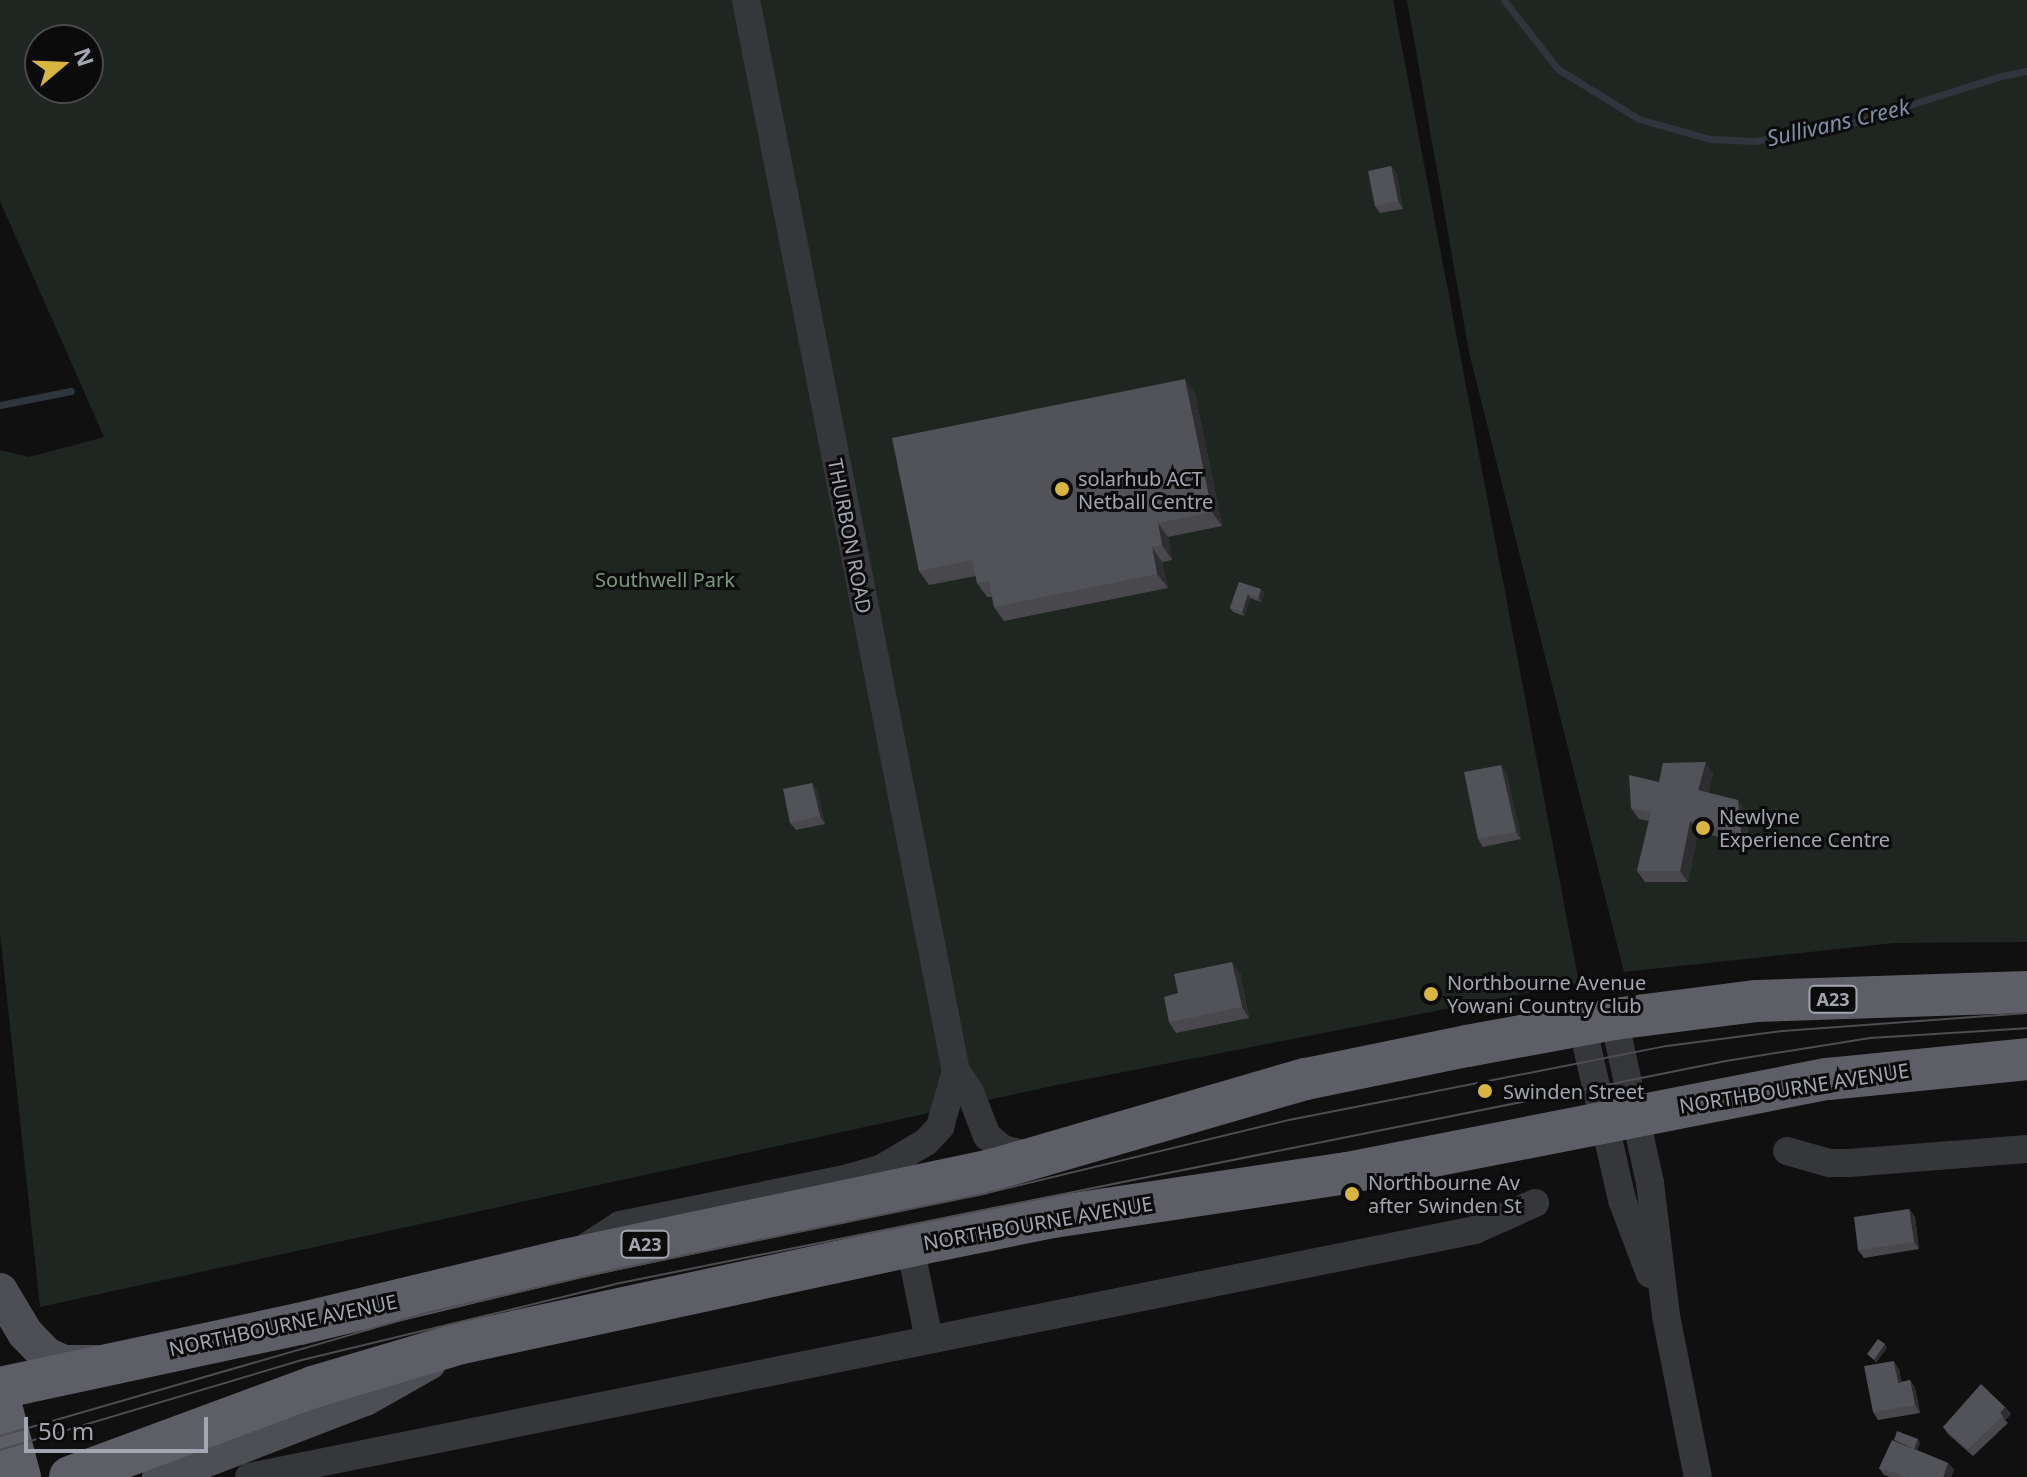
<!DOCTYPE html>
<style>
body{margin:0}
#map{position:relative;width:2027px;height:1477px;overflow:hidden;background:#101011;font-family:"Noto Sans",sans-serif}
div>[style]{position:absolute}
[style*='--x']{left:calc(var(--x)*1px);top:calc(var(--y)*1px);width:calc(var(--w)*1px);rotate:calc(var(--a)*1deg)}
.green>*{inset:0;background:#1f2520}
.stream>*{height:7px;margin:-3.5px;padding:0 3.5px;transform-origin:3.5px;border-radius:3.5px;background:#2f353c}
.minor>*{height:28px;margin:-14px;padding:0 14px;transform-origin:14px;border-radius:14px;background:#36373a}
.major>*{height:36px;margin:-18px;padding:0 18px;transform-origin:18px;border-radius:18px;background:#4e4f54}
.highway>*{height:42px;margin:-21px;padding:0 21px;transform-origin:21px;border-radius:21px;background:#5e5f66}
.tram>*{height:2px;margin:-1px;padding:0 1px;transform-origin:1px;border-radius:1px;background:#4d4d52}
.wall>*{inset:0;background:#49494d}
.shaded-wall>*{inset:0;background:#2e2e31}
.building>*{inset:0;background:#525358}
.dots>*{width:22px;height:22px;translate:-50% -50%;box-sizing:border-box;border:4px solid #0b0b0c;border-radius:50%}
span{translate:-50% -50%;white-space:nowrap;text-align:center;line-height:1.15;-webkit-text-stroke:6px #0b0b0c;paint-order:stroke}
.shield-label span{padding:2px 6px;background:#0b0b0c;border:2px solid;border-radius:6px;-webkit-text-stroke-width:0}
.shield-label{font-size:18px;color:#a3a6b0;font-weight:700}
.poi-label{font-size:20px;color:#a3a6b0}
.left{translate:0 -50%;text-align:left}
.street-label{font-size:20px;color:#a3a6b0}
.park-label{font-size:20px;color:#7c9980}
.water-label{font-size:22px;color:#7e90a7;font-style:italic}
.north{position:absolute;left:24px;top:24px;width:80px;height:80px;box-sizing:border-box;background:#0b0b0c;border:2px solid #48494e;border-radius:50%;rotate:71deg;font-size:22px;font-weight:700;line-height:32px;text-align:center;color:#a3a6b0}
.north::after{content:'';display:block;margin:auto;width:28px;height:36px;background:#d8b440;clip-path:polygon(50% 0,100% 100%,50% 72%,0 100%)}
.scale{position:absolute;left:24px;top:1417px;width:184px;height:36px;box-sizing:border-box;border:4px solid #a3a6b0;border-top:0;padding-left:10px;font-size:24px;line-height:28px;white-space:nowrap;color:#a3a6b0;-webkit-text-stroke:6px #0b0b0c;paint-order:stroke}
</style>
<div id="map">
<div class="green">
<i style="clip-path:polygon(evenodd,0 0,1393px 0,1579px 983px,1057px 1085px,40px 1307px,0 933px,0 450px,29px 457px,104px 437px,0 201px,0 0,40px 40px,88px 40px,88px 88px,40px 88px,40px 40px)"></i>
<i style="clip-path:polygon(1407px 0,2027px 0,2027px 942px,1894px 943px,1624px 972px,1469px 352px)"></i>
</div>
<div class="stream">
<i style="--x:1504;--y:0;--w:88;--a:52"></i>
<i style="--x:1558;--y:69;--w:95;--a:31.7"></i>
<i style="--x:1639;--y:119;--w:74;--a:15.7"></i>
<i style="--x:1710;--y:139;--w:45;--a:2.5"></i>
<i style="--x:1755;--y:141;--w:96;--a:-10.3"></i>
<i style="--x:1849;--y:124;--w:159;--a:-17.5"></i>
<i style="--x:2001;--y:76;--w:26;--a:-11"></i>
<i style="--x:0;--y:405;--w:72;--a:-11.2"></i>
</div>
<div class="minor">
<i style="--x:746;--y:0;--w:1091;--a:78.91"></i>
<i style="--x:956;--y:1071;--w:25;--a:56"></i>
<i style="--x:970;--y:1092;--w:47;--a:68.9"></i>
<i style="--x:987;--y:1136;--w:21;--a:39"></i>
<i style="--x:1003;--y:1149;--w:30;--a:14"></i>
<i style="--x:1614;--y:1019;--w:168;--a:77.6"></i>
<i style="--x:1650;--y:1183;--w:134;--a:83.1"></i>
<i style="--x:1666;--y:1316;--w:164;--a:78.8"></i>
<i style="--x:1582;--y:1025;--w:180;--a:77.1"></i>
<i style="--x:1622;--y:1200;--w:79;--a:69.3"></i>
<i style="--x:1787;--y:1151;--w:44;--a:15.9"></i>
<i style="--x:1829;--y:1163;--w:20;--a:0"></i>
<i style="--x:1849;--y:1163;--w:179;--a:-4.5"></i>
<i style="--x:910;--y:1246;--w:95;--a:78.5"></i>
<i style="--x:586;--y:1247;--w:40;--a:-32.9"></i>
<i style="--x:620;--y:1225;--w:233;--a:-11.6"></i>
<i style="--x:848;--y:1178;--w:35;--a:-16"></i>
<i style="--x:882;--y:1168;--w:51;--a:-30.6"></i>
<i style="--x:926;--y:1142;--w:21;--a:-47"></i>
<i style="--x:940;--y:1127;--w:58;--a:-74.1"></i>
<i style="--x:249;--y:1477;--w:1251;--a:-11.39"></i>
<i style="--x:1475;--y:1230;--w:66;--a:-24.2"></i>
</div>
<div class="major">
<i style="--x:0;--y:1291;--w:49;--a:59.2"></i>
<i style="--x:25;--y:1333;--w:30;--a:46"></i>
<i style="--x:46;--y:1355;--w:20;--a:24"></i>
<i style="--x:64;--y:1363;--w:31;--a:0"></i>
<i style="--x:160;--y:1477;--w:220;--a:-21.1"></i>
<i style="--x:365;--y:1398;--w:73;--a:-29.4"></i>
</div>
<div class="highway">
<i style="--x:0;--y:1388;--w:306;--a:-12.1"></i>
<i style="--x:299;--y:1324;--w:274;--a:-13.5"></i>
<i style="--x:565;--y:1260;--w:436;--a:-11.9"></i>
<i style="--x:992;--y:1170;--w:327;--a:-16.2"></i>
<i style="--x:1306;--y:1079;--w:164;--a:-11.6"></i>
<i style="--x:1467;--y:1046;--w:149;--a:-10.4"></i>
<i style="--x:1614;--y:1019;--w:144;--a:-7.2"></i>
<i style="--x:1757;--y:1001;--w:270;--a:-1.9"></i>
<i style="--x:0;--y:1402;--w:78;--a:75.1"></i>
<i style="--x:70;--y:1477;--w:259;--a:-20.3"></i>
<i style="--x:313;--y:1387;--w:155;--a:-16.5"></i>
<i style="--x:462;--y:1343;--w:458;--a:-12.2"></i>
<i style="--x:910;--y:1246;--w:146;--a:-11.5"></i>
<i style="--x:1053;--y:1217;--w:297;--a:-8.5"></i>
<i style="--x:1347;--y:1173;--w:490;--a:-11.1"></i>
<i style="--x:1828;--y:1079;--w:200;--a:-5.7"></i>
</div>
<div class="tram">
<i style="--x:0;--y:1436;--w:443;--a:-16.1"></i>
<i style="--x:426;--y:1313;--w:197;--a:-12.9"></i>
<i style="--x:618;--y:1269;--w:377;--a:-11.6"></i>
<i style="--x:987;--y:1193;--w:311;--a:-13.6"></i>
<i style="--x:1289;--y:1120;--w:385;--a:-11.1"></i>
<i style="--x:1667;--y:1046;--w:117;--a:-7.4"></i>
<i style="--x:1783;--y:1031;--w:245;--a:-4.2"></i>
<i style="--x:0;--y:1450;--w:315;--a:-16.6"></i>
<i style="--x:302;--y:1360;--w:322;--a:-13.6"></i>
<i style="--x:615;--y:1284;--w:1133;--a:-11.35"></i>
<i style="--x:1726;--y:1061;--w:146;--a:-9.1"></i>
<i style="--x:1870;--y:1038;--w:157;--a:-3.6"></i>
</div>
<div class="wall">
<i style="clip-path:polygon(1391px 166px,1396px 173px,1403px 209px,1380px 213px,1375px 206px)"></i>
<i style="clip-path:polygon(1195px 393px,1222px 526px,1168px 537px,1172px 560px,1162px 562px,1168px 588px,1004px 621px,994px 607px,992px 597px,987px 597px,977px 583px,976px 576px,929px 585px,919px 571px)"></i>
<i style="clip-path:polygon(1239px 582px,1264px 593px,1261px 602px,1250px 598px,1244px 616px,1233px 612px,1230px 608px)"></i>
<i style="clip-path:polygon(1506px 772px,1521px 839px,1483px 847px,1478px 839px)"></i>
<i style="clip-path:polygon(1713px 773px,1708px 793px,1746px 811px,1749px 844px,1698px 832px,1688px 882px,1645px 882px,1637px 871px,1649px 821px,1639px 819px,1631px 808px)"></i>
<i style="clip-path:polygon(812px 783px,817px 791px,825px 824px,796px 830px,790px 823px)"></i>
<i style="clip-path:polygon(1240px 973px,1249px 1018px,1176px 1033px,1169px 1022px,1178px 993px)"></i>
<i style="clip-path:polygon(1909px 1209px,1915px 1217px,1919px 1249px,1864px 1258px,1858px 1250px)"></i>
<i style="clip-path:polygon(1899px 1369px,1901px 1382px,1910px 1380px,1915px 1388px,1920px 1413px,1878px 1420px,1873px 1412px)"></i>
<i style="clip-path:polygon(2005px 1407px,2011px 1414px,2005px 1420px,2008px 1423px,1973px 1456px,1948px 1434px,1943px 1427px)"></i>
<i style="clip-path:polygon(1920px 1443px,1917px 1450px,1948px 1463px,1954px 1470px,1951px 1477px,1890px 1477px,1884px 1475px,1879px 1468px)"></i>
</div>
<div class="shaded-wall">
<i style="clip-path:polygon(1391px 166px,1396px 173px,1403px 209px,1398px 201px)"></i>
<i style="clip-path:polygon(1185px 379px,1195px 393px,1222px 526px,1212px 512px)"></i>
<i style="clip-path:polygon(1158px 523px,1168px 537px,1172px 560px,1162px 545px)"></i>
<i style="clip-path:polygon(1152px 547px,1162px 562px,1168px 588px,1157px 574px)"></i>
<i style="clip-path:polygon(1261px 589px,1264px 593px,1261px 602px,1258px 598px)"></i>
<i style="clip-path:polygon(1248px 594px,1250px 598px,1244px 616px,1242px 612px)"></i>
<i style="clip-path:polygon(1706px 762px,1713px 773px,1706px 801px,1698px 790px)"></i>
<i style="clip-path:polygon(1501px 765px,1506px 772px,1521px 839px,1516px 832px)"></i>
<i style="clip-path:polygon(812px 783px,817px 791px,825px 824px,820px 816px)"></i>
<i style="clip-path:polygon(1738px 800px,1746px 811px,1749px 844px,1741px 833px)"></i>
<i style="clip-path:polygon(1690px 821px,1698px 832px,1688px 882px,1680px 871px)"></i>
<i style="clip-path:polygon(1232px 962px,1240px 973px,1249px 1018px,1242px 1007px)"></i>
<i style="clip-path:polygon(1909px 1209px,1915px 1217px,1919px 1249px,1914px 1242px)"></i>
<i style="clip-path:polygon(1885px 1344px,1887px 1348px,1876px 1363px,1874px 1360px)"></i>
<i style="clip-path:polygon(1894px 1361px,1899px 1369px,1903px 1390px,1898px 1383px)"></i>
<i style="clip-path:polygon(1910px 1380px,1915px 1388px,1920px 1413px,1915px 1405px)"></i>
<i style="clip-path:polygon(2005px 1407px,2011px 1414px,2005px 1420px,2000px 1413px)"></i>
<i style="clip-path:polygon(1918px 1439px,1920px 1443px,1916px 1452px,1914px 1449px)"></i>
<i style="clip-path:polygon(1948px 1463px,1954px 1470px,1951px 1477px,1943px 1477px)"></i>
</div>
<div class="building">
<i style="clip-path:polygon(1391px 166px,1398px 201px,1375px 206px,1368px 171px)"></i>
<i style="clip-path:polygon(1185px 379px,1212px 512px,1158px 523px,1162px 545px,1152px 547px,1157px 574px,994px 607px,989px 581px,977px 583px,972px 560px,919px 571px,892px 438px)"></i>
<i style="clip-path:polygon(1239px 582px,1261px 589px,1258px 598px,1248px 594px,1242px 612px,1230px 608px)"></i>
<i style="clip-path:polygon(1706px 762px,1698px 790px,1738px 800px,1741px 833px,1690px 821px,1680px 871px,1637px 871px,1651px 812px,1631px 808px,1629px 775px,1659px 782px,1663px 763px)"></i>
<i style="clip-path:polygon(1501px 765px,1516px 832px,1478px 839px,1464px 772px)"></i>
<i style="clip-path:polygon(812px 783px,820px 816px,790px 823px,783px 789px)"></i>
<i style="clip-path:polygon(1232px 962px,1242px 1007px,1169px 1022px,1164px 997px,1178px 993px,1174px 974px)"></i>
<i style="clip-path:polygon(1909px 1209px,1914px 1242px,1858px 1250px,1854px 1217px)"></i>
<i style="clip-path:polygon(1878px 1339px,1885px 1344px,1874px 1360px,1867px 1354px)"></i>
<i style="clip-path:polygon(1894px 1361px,1898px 1383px,1910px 1380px,1915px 1405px,1873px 1412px,1864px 1366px)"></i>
<i style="clip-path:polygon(1981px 1384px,2005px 1407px,2000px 1413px,2003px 1416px,1968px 1449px,1943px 1427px)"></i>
<i style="clip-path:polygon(1897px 1431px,1918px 1439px,1914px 1449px,1894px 1440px)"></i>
<i style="clip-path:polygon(1892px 1440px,1948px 1463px,1943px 1477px,1907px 1477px,1879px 1468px)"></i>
</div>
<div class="dots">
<i style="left:1062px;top:489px;background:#d8b440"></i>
<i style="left:1703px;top:828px;background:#d8b440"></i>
<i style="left:1431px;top:994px;background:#d8b440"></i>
<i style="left:1485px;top:1091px;background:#d8b440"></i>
<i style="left:1352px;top:1194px;background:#d8b440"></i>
</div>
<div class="shield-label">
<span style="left:1833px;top:999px">A23</span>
<span style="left:645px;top:1244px">A23</span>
</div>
<div class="poi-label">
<span class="left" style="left:1078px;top:490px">solarhub ACT<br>Netball Centre</span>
<span class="left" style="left:1719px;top:828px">Newlyne<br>Experience Centre</span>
<span class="left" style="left:1447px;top:994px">Northbourne Avenue<br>Yowani Country Club</span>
<span class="left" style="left:1503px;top:1091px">Swinden Street</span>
<span class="left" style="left:1368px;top:1194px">Northbourne Av<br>after Swinden St</span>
</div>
<div class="street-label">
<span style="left:850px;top:536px;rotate:79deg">THURBON ROAD</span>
<span style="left:1794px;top:1088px;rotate:-9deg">NORTHBOURNE AVENUE</span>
<span style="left:1038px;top:1223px;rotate:-10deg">NORTHBOURNE AVENUE</span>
<span style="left:283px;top:1325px;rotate:-12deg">NORTHBOURNE AVENUE</span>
</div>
<div class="park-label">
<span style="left:665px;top:579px">Southwell Park</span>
</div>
<div class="water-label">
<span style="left:1838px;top:122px;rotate:-13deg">Sullivans Creek</span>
</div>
<div class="north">N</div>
<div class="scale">50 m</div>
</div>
